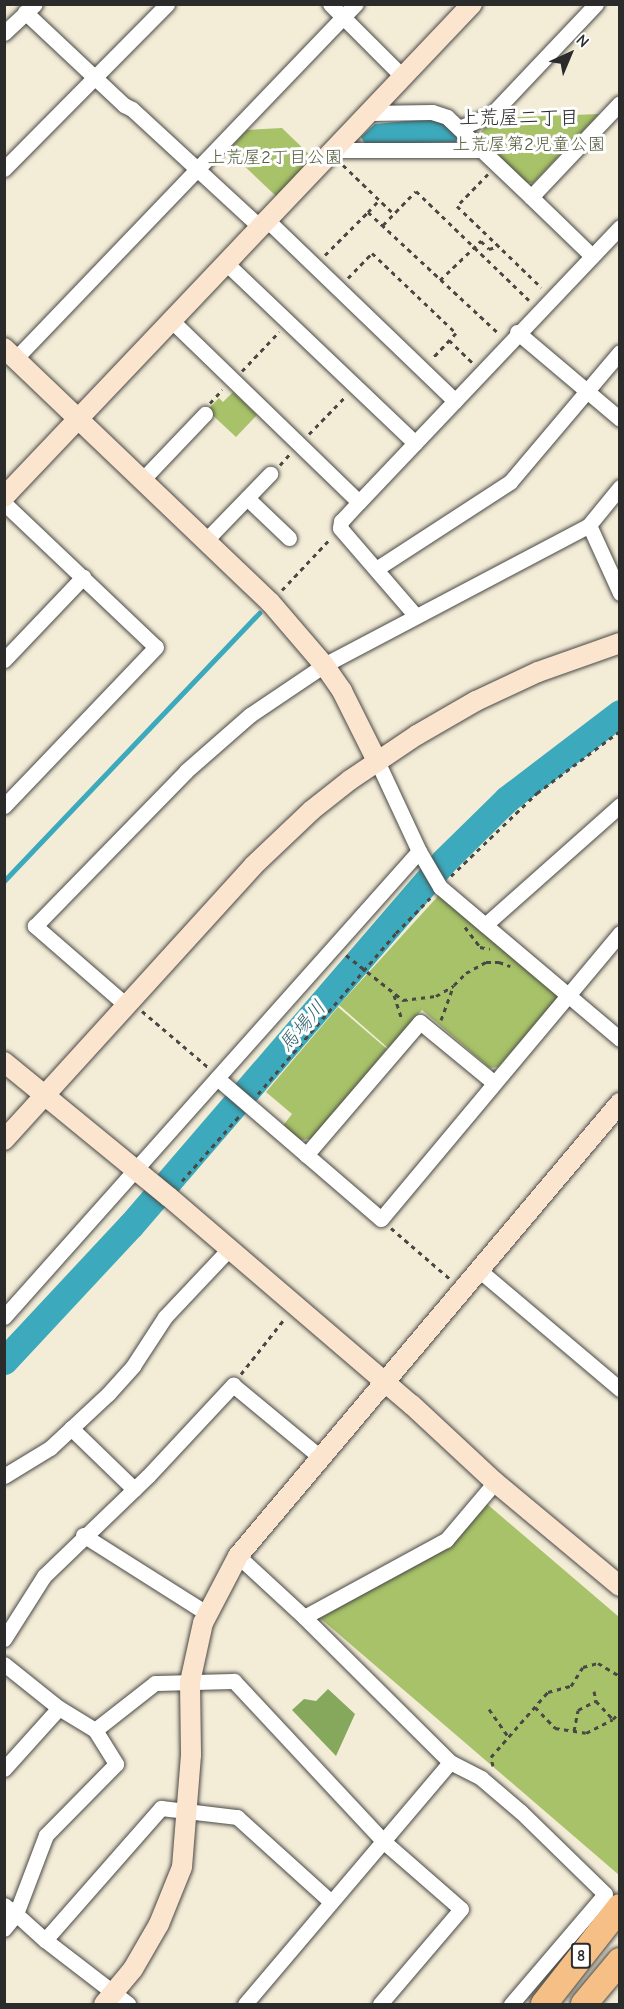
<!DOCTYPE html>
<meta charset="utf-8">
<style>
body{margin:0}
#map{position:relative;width:624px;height:2009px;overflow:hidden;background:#f3ecd7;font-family:"Comic Neue","Klee One",sans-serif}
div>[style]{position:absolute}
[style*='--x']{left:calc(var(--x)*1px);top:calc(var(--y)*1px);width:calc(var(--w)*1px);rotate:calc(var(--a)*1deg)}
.green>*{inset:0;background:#a7c268}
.forest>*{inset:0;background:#85a85c}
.water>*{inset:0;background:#3ca9bc}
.stream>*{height:4.5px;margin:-2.25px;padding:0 2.25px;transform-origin:2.25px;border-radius:2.25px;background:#3ca9bc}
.river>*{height:27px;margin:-13.5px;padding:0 13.5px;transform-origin:13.5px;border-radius:13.5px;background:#3ca9bc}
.path>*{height:3px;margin-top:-1.5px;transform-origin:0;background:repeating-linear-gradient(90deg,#494845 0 4.5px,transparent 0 9px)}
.roads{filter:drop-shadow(0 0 2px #494845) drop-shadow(0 0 2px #494845)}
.street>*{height:15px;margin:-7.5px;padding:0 7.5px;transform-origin:7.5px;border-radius:7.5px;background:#fff}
.secondary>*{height:20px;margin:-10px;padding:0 10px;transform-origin:10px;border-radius:10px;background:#fbe5cf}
.highway>*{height:26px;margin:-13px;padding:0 13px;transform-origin:13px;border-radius:13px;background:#f5bf86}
span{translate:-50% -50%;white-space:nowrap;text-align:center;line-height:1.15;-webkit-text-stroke:6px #fff;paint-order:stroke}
.shield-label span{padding:2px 4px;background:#fff;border:2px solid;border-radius:4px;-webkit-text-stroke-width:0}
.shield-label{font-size:16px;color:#2b2b2b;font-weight:700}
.park-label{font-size:18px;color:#566040}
.neighbourhood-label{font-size:20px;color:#2b2b2b}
.water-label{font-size:20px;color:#33646c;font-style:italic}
.frame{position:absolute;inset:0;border:6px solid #2b2b2b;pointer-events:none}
.north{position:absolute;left:540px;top:24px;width:60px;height:60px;-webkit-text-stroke:4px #fff;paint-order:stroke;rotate:44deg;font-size:16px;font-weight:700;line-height:24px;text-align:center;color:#2b2b2b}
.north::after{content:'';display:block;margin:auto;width:21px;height:27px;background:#2b2b2b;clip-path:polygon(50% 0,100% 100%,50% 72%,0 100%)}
</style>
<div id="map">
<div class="green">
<i style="clip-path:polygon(599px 114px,533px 183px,525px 183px,480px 139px,481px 132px,494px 118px)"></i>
<i style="clip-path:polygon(282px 128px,313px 158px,277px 197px,238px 160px,243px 155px,233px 145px,247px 130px)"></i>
<i style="clip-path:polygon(233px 392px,257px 415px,236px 437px,207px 410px,219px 398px,223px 402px)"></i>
<i style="clip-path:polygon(439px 895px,560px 996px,498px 1067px,490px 1068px,422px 1010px,388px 1048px,339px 1005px)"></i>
<i style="clip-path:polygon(338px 1007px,387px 1049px,311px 1139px,300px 1140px,282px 1127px,292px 1114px,266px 1092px)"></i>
<i style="clip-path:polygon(487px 1504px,619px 1617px,619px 1875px,320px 1618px,449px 1546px)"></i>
</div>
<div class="forest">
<i style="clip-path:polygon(328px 1689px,355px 1714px,336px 1756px,292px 1710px,304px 1699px,316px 1701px)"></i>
</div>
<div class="water">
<i style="clip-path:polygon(429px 119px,442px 121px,458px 137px,456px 142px,365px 144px,361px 137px,375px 124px)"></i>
</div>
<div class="stream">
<i style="--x:4;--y:881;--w:370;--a:-46.4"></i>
</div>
<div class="river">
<i style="--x:4;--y:1361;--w:186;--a:-47"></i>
<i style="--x:131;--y:1225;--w:480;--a:-49.3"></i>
<i style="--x:444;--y:861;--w:88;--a:-44.5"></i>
<i style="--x:507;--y:799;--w:142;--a:-37.3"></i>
</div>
<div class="path">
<i style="--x:343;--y:165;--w:71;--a:43.9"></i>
<i style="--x:488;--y:174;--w:45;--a:134.1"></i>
<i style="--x:457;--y:206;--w:117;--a:44"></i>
<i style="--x:368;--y:212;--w:16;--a:-47"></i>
<i style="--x:383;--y:225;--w:47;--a:-45.9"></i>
<i style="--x:416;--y:191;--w:157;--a:44"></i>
<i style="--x:325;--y:255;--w:61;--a:-45"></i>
<i style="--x:368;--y:212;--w:178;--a:42.9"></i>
<i style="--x:348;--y:278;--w:35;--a:-46"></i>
<i style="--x:372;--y:253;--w:116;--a:43.6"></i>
<i style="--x:456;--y:333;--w:34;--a:133"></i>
<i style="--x:440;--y:280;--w:57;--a:-43.6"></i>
<i style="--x:481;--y:241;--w:11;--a:45"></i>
<i style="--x:489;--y:249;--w:10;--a:-17"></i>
<i style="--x:449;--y:340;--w:32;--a:44"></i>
<i style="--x:242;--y:371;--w:54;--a:-46.5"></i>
<i style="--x:210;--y:403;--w:18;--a:-47"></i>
<i style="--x:309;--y:434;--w:53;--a:-45.8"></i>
<i style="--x:280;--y:465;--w:15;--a:-48"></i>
<i style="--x:282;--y:590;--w:71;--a:-46.7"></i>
<i style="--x:451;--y:876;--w:120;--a:-44"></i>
<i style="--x:537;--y:793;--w:104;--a:-36.8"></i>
<i style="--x:465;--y:927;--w:25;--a:53"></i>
<i style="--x:480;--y:947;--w:10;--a:11"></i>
<i style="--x:346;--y:955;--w:73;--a:38.3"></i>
<i style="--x:403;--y:1000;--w:33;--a:-7"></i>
<i style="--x:436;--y:996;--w:20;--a:-30"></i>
<i style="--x:394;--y:995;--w:26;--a:72"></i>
<i style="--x:142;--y:1011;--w:87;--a:40.3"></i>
<i style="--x:441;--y:1020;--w:37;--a:-70"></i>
<i style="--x:454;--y:985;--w:17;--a:-45"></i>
<i style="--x:466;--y:973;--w:23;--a:-29"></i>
<i style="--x:486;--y:962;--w:13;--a:0"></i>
<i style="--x:499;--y:962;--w:12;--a:20"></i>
<i style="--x:258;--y:1094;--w:212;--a:-49.4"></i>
<i style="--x:396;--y:933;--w:49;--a:-45.8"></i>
<i style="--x:182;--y:1181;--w:88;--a:-48.7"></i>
<i style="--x:391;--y:1228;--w:78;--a:40.8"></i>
<i style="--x:241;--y:1374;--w:71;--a:-51.8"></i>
<i style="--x:594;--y:1691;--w:10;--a:79"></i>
<i style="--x:596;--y:1701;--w:25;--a:47"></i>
<i style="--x:535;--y:1707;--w:29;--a:46"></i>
<i style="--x:555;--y:1728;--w:31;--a:9"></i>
<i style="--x:586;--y:1733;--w:30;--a:-27"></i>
<i style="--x:613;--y:1719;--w:10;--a:-45"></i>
<i style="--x:489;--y:1709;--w:33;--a:55"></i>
<i style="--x:574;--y:1731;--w:21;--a:-79"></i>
<i style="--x:578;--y:1710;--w:20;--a:-27"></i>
<i style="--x:493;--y:1766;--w:9;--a:-103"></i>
<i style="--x:491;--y:1757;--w:86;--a:-48.8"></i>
<i style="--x:548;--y:1692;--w:24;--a:-15"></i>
<i style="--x:571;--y:1686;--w:22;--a:-58"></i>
<i style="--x:583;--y:1667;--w:16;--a:-15"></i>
<i style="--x:598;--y:1663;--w:26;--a:31"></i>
</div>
<div class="roads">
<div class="street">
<i style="--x:330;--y:4;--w:103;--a:45"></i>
<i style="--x:25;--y:12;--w:136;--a:43.2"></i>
<i style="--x:124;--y:105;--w:9;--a:27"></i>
<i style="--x:132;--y:109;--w:174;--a:42.7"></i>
<i style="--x:4;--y:33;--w:42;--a:-43.1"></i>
<i style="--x:368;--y:113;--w:64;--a:-0.9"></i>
<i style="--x:432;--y:112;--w:16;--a:18"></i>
<i style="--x:447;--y:117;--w:116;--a:43.6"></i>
<i style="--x:531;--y:197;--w:129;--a:-46.6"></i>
<i style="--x:459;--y:128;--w:35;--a:-22"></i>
<i style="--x:491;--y:115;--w:153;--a:-46.6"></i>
<i style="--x:333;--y:150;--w:149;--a:0"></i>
<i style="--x:4;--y:169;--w:232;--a:-45.3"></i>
<i style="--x:531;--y:197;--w:85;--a:44"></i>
<i style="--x:267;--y:220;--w:261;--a:43.9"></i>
<i style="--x:226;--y:263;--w:261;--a:43.6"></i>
<i style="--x:172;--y:321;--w:260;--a:44.1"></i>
<i style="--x:359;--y:502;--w:379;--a:-46.5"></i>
<i style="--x:517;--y:332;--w:135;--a:40.2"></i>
<i style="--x:16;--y:358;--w:491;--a:-46.2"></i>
<i style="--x:143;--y:479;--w:90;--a:-46.4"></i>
<i style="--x:247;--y:498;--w:58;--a:43.6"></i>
<i style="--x:359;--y:502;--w:26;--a:133"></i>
<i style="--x:341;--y:521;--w:7;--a:98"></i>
<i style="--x:340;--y:528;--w:116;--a:49.2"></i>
<i style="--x:4;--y:503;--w:209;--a:43.5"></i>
<i style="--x:156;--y:647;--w:220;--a:133.7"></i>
<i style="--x:589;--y:525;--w:75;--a:65.5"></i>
<i style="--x:207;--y:539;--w:91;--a:-45.9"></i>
<i style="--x:376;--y:569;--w:160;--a:-33"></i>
<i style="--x:510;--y:482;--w:170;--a:-49.8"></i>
<i style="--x:4;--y:660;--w:115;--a:-46.4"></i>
<i style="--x:377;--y:761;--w:99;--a:65"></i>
<i style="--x:419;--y:851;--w:42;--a:59.7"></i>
<i style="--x:440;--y:887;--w:236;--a:40.2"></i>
<i style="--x:485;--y:925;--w:181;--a:-41.6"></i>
<i style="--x:126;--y:1005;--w:121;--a:-139"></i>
<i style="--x:35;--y:926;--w:216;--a:-45.7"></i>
<i style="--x:186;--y:771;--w:85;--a:-41.2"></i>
<i style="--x:250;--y:715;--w:89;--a:-34"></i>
<i style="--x:324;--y:665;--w:300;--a:-27.8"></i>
<i style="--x:589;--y:525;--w:49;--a:-50.8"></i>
<i style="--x:217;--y:1078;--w:216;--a:40.7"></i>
<i style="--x:381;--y:1219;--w:373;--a:-50.1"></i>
<i style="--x:306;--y:1155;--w:175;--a:-49.4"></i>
<i style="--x:420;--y:1022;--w:94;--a:39.4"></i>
<i style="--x:479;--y:1270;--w:185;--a:40.2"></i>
<i style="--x:4;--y:1317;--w:624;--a:-48.31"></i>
<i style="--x:71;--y:1428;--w:88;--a:44.1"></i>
<i style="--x:4;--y:1476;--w:54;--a:-31.3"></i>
<i style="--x:50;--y:1448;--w:79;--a:-43"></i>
<i style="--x:108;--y:1394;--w:38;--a:-48"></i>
<i style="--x:133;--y:1366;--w:59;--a:-56.9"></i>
<i style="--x:165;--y:1317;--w:93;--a:-46.7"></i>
<i style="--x:83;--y:1535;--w:148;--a:32.3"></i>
<i style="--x:238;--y:1556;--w:90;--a:42.7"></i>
<i style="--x:304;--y:1617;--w:206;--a:44.8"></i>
<i style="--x:450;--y:1762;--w:35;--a:27"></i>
<i style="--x:481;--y:1778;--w:52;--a:40.4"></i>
<i style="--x:521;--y:1812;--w:117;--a:44.3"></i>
<i style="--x:605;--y:1894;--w:145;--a:130.5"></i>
<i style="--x:304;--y:1617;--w:162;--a:-28.5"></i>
<i style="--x:446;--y:1540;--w:76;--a:-49.8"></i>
<i style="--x:4;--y:1639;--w:75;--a:-57.6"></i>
<i style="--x:44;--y:1576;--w:144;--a:-43.9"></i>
<i style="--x:148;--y:1476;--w:125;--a:-47"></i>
<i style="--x:233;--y:1385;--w:113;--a:39.6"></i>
<i style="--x:4;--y:1664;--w:70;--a:38.7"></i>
<i style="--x:59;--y:1708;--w:42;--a:31.4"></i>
<i style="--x:95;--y:1730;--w:40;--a:58"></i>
<i style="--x:116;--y:1764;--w:100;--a:134.6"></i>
<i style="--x:46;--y:1835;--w:85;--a:110.8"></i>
<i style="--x:16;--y:1914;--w:39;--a:42"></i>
<i style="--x:45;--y:1940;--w:105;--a:37.6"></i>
<i style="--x:95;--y:1730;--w:76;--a:-38.1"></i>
<i style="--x:155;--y:1683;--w:79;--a:-1.5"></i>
<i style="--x:234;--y:1681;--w:219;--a:47"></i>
<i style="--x:383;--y:1841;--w:103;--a:41.1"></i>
<i style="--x:461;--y:1909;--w:125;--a:130.5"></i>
<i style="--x:4;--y:1769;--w:82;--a:-48"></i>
<i style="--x:4;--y:1905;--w:15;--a:37"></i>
<i style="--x:16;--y:1914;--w:19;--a:129"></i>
<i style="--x:45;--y:1940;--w:176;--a:-48.7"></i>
<i style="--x:161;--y:1808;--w:77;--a:6.8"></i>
<i style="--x:237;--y:1817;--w:125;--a:42.1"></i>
<i style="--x:245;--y:2004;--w:317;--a:-49.7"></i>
</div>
<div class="secondary">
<i style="--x:4;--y:348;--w:368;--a:43.7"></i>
<i style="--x:270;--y:602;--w:83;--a:49.4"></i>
<i style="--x:324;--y:665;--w:32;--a:55"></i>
<i style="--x:342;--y:691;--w:78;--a:63.4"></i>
<i style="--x:4;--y:497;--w:680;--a:-46.49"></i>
<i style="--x:4;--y:1062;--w:213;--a:39.3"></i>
<i style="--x:169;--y:1197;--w:320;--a:40.6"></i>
<i style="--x:412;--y:1405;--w:113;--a:42.9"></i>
<i style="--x:495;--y:1482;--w:163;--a:39.8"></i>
<i style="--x:4;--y:1140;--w:370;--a:-47.7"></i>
<i style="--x:253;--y:866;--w:81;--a:-43.5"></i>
<i style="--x:312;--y:810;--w:48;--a:-38.3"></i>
<i style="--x:350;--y:780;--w:81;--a:-33.9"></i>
<i style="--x:417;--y:735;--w:68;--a:-30"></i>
<i style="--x:476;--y:701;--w:68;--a:-25.1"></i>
<i style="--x:538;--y:672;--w:87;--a:-19.5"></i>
<i style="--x:104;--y:2004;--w:45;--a:-50.4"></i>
<i style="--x:133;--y:1969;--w:52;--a:-60"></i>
<i style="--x:159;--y:1924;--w:61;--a:-68"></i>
<i style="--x:182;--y:1867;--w:113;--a:-85.4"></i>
<i style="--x:191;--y:1754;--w:72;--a:-90.8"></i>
<i style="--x:190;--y:1682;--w:60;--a:-77.6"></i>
<i style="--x:203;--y:1623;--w:76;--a:-62.4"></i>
<i style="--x:238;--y:1556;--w:593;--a:-49.86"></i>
</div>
<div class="highway">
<i style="--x:544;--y:2004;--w:123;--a:-51.9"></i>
<i style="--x:584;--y:2004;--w:56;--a:-50.1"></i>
</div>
</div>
<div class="shield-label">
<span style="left:581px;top:1956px">8</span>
</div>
<div class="park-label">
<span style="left:529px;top:145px">上荒屋第2児童公園</span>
<span style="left:275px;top:158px">上荒屋2丁目公園</span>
</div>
<div class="neighbourhood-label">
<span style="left:519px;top:117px">上荒屋二丁目</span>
</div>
<div class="water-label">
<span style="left:302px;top:1026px;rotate:-49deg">馬場川</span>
</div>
<div class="frame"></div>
<div class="north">N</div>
</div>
